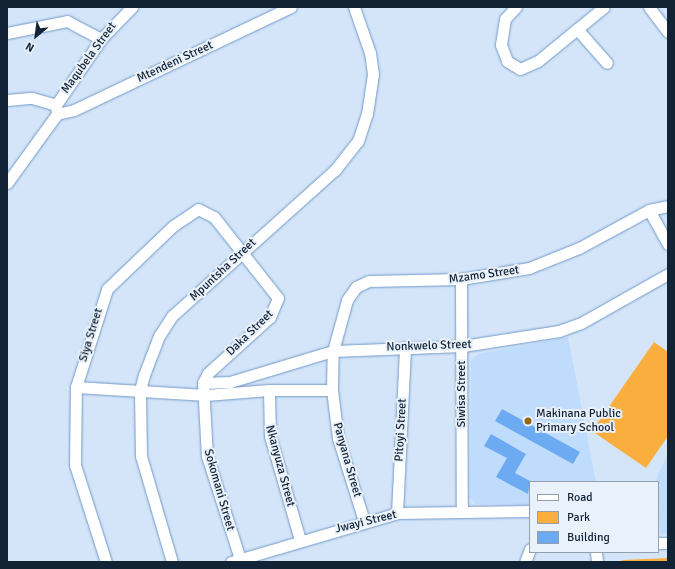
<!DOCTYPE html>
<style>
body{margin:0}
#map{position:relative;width:675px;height:569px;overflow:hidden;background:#d4e5f9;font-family:Signika,sans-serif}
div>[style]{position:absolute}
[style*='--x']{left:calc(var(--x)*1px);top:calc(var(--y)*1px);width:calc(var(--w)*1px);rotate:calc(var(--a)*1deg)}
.built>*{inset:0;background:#c0dcfd}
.green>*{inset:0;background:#faae3e}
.building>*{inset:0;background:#6cabf2}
.roads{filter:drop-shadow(0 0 1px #7199c8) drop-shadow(0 0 1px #7199c8)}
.minor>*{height:11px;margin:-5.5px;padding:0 5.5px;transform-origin:5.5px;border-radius:5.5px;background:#fff}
.dots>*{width:11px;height:11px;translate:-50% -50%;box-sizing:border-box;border:2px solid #e9f1fb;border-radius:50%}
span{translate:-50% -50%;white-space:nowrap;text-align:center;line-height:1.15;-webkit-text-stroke:4px #e9f1fb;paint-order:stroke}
.street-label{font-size:12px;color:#122335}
.poi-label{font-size:12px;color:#122335}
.left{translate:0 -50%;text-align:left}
.frame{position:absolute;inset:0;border:8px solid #122335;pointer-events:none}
.legend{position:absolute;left:529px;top:481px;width:130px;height:72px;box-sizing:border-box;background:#e9f1fb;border:1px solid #939fac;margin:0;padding:5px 7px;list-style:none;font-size:12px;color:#122335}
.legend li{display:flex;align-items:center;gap:8px;height:20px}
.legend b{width:20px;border:1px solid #939fac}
.north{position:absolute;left:16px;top:16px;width:40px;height:40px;-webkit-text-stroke:3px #e9f1fb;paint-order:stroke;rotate:209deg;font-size:11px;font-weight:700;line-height:16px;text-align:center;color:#122335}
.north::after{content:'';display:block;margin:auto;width:14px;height:18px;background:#122335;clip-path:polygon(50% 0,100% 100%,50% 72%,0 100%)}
</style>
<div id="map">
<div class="built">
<i style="clip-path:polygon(568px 337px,596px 482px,530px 482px,530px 505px,476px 504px,470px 497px,471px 360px,478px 354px)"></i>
<i style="clip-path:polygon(668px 453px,668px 534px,660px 534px,658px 482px,655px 482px)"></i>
</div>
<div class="green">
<i style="clip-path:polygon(654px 342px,668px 352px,668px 436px,646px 468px,592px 431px)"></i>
<i style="clip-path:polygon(668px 558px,668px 562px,618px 562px,623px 560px)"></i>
</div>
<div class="building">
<i style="clip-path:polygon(502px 409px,580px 452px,573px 464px,495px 421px)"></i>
<i style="clip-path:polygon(491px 434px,526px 454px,515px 473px,530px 481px,528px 494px,496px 477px,507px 458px,484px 446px)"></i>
</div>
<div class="roads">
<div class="minor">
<i style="--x:516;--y:7;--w:16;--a:133"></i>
<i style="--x:505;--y:19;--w:26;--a:99"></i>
<i style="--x:501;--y:45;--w:17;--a:69"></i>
<i style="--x:507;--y:61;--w:15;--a:32"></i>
<i style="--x:520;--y:69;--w:20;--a:-24"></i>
<i style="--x:538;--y:61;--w:85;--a:-39.3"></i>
<i style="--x:649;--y:7;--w:31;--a:53"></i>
<i style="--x:577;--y:29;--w:45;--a:48.6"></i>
<i style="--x:7;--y:33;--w:61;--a:-11.3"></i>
<i style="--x:67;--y:21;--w:38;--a:28"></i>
<i style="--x:7;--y:100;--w:25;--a:-5"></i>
<i style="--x:32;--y:98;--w:25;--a:16"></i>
<i style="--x:57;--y:114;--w:17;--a:-13"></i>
<i style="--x:74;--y:110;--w:240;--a:-25.4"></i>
<i style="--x:57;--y:114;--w:9;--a:-96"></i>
<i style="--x:56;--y:105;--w:80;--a:-55.7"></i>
<i style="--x:101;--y:39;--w:45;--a:-45.9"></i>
<i style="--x:7;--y:183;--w:85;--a:-54.1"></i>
<i style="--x:649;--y:210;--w:39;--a:61"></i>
<i style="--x:461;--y:279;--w:231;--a:89.8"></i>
<i style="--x:203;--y:383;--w:27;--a:-2"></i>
<i style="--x:230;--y:382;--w:108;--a:-16.8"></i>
<i style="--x:333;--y:351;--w:130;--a:-2.2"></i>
<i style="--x:463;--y:346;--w:97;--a:-8.9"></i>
<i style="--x:559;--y:331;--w:23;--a:-20"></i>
<i style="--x:581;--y:323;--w:100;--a:-29.4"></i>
<i style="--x:76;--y:387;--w:130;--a:3.5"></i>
<i style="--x:206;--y:395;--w:63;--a:-4.5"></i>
<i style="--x:269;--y:390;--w:63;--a:0"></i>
<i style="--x:269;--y:390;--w:46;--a:88.8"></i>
<i style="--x:270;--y:436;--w:108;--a:73.9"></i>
<i style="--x:397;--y:513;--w:166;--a:-87.2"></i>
<i style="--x:364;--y:521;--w:87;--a:-107.4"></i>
<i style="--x:338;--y:438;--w:48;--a:-97.1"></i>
<i style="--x:332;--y:390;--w:39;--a:-89"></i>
<i style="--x:333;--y:351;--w:53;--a:-74.6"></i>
<i style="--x:347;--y:300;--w:16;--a:-55"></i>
<i style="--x:356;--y:287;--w:14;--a:-25"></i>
<i style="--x:369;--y:281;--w:92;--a:-1.2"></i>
<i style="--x:461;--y:279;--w:69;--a:-9.2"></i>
<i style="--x:529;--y:268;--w:54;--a:-21.8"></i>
<i style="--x:579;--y:248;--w:80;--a:-28.5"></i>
<i style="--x:649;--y:210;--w:19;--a:-12"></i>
<i style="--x:658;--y:543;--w:10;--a:0"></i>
<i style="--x:596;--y:552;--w:10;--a:84"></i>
<i style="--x:106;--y:562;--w:102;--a:-107.7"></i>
<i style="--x:75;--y:465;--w:78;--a:-89.3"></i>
<i style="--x:76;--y:387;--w:103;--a:-72.4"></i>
<i style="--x:107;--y:289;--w:91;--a:-43.7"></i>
<i style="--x:173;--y:226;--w:30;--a:-34"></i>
<i style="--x:198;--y:209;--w:18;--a:27"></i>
<i style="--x:214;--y:217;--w:103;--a:51.7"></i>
<i style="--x:278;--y:298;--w:21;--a:113"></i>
<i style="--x:270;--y:317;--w:84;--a:137.9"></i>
<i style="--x:208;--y:373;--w:11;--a:117"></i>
<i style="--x:203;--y:383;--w:73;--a:86.9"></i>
<i style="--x:207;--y:456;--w:108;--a:72.2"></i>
<i style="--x:172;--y:562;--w:110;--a:-106.3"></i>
<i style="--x:141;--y:456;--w:66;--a:-90.9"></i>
<i style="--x:140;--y:390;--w:16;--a:-75"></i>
<i style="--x:144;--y:375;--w:42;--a:-69"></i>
<i style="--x:159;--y:336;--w:24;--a:-57"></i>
<i style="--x:172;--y:316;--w:219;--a:-41.9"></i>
<i style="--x:335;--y:170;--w:37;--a:-52"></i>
<i style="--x:358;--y:141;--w:28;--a:-72"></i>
<i style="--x:367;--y:114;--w:40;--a:-81.5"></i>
<i style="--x:373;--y:74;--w:21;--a:-98"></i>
<i style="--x:370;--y:53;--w:49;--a:-109.2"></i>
<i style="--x:231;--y:562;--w:173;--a:-16.4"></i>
<i style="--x:397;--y:513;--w:133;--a:-0.9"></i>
<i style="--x:525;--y:562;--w:14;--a:-69"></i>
</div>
</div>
<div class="dots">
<i style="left:528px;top:421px;background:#966517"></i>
</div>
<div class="street-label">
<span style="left:89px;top:58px;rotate:-54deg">Maqubela Street</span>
<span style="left:175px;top:62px;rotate:-25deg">Mtendeni Street</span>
<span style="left:223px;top:270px;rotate:-43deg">Mpuntsha Street</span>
<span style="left:484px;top:275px;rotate:-8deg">Mzamo Street</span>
<span style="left:250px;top:333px;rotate:-44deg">Daka Street</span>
<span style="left:91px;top:335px;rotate:-73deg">Siya Street</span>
<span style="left:429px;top:346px;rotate:-2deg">Nonkwelo Street</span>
<span style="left:462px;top:394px;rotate:-90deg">Siwisa Street</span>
<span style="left:401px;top:430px;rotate:-87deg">Pitoyi Street</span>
<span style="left:347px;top:460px;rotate:74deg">Panyana Street</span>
<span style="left:280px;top:466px;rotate:75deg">Nkanyuza Street</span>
<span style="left:219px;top:490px;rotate:74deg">Sokomani Street</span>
<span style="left:366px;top:522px;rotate:-14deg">Jwayi Street</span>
</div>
<div class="poi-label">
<span class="left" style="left:536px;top:421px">Makinana Public<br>Primary School</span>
</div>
<div class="frame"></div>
<ul class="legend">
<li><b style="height:5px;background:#fff"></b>Road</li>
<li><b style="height:11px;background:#faae3e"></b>Park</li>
<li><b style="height:11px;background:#6cabf2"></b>Building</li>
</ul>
<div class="north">N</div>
</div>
